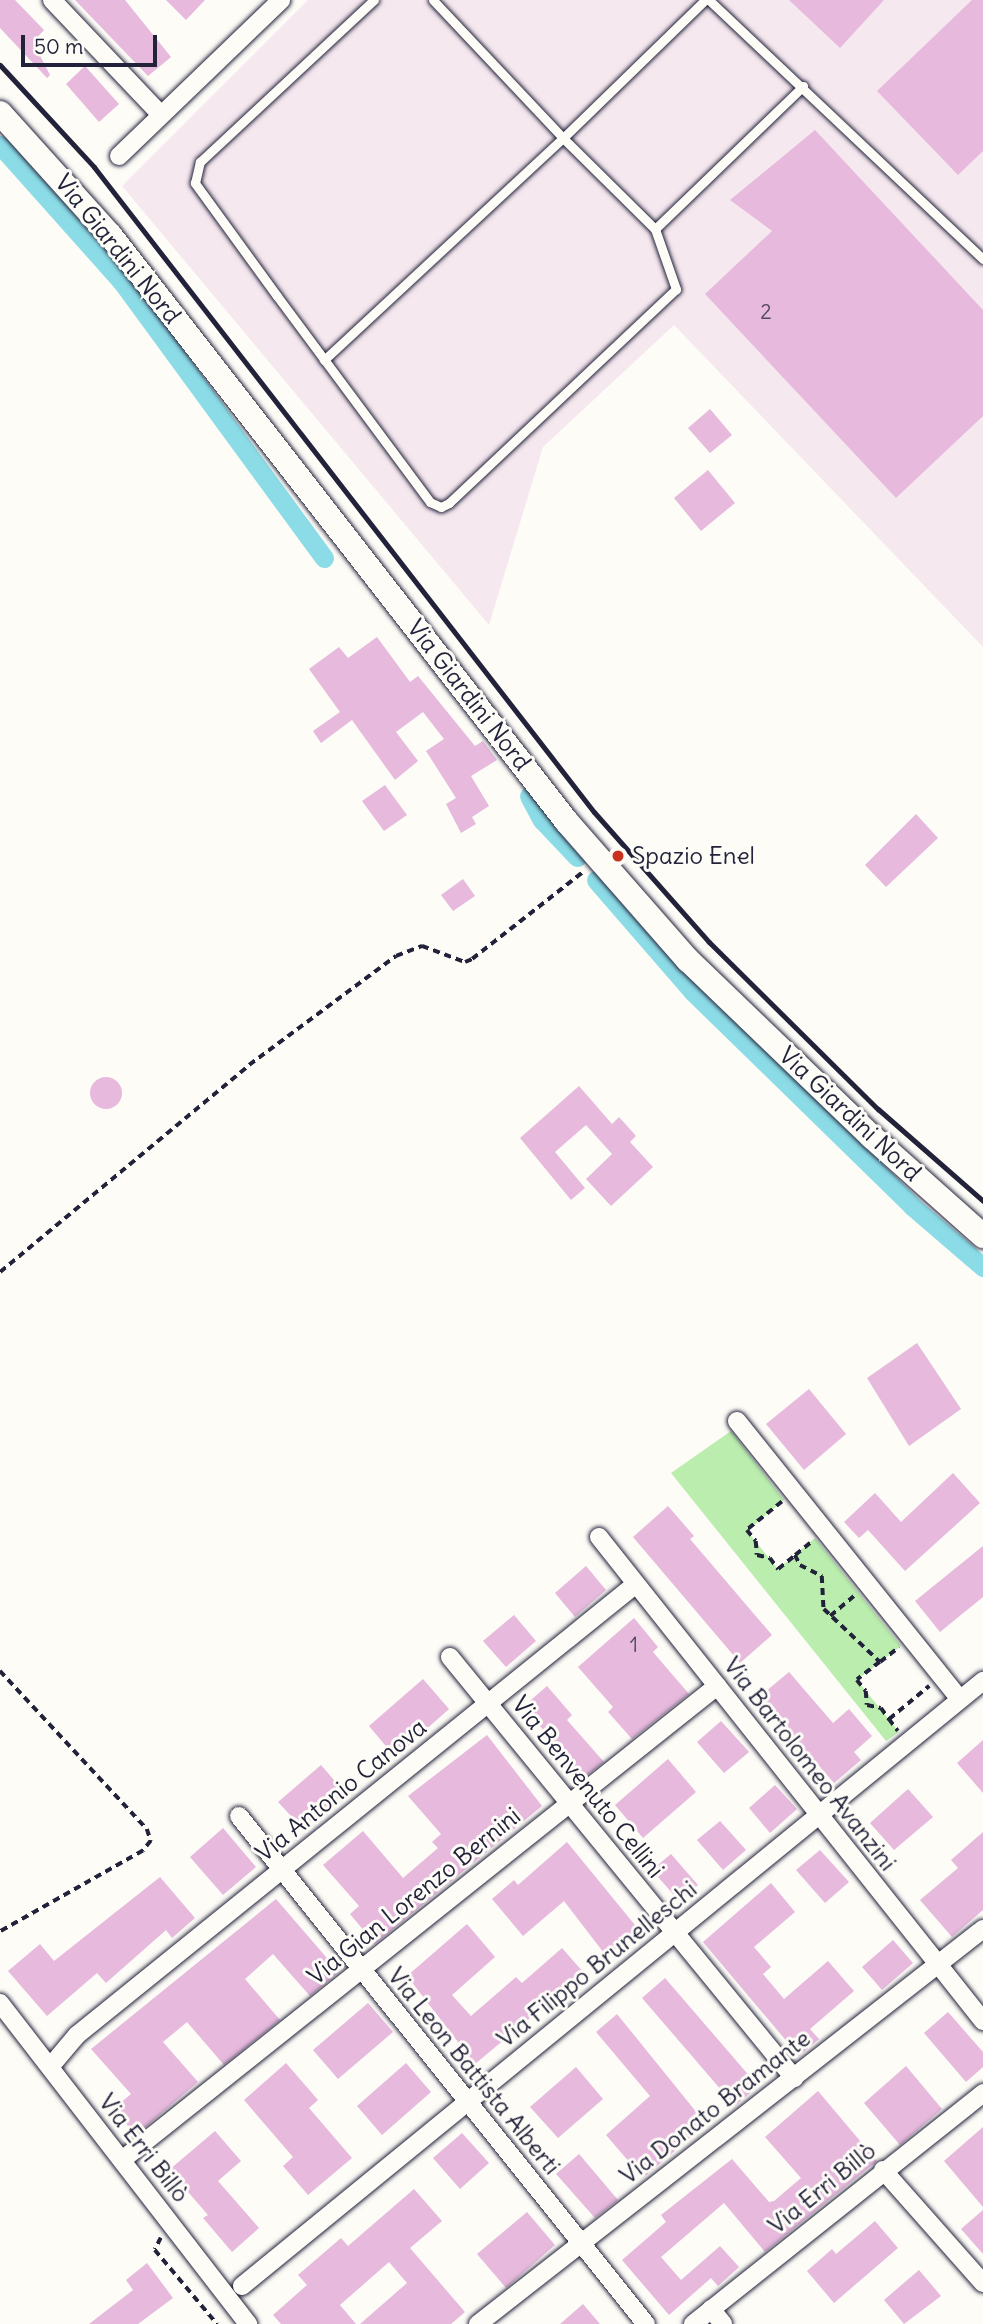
<!DOCTYPE html>
<meta charset="utf-8">
<style>
body{margin:0}
#map{position:relative;width:983px;height:2324px;overflow:hidden;background:#fdfcf7;font-family:Delius,sans-serif}
div>[style]{position:absolute}
[style*='--x']{left:calc(var(--x)*1px);top:calc(var(--y)*1px);width:calc(var(--w)*1px);rotate:calc(var(--a)*1deg)}
.built>*{inset:0;background:#f6e8ef}
.green>*{inset:0;background:#baedae}
.canal>*{height:19px;margin:-9.5px;padding:0 9.5px;transform-origin:9.5px;border-radius:9.5px;background:#8cdce7}
.building>*{inset:0;background:#e6b9dd}
.round{border-radius:50%}
.path>*{height:3.5px;margin-top:-1.75px;transform-origin:0;background:repeating-linear-gradient(90deg,#22223b 0 7px,transparent 0 12px)}
.roads{filter:drop-shadow(0 0 2px #22223b) drop-shadow(0 0 2px #22223b)}
.lane>*{height:9px;margin:-4.5px;padding:0 4.5px;transform-origin:4.5px;border-radius:4.5px;background:#fdfcf7}
.street>*{height:18px;margin:-9px;padding:0 9px;transform-origin:9px;border-radius:9px;background:#fdfcf7}
.secondary>*{height:24px;margin:-12px;padding:0 12px;transform-origin:12px;border-radius:12px;background:#fdfcf7}
.rail>*{height:5px;margin:-2.5px;padding:0 2.5px;transform-origin:2.5px;border-radius:2.5px;background:#22223b}
.dots>*{width:19px;height:19px;translate:-50% -50%;box-sizing:border-box;border:4px solid #fdfcf7;border-radius:50%}
span{translate:-50% -50%;white-space:nowrap;text-align:center;line-height:1.15;-webkit-text-stroke:6px #fdfcf7;paint-order:stroke}
.number-label{font-size:21px;color:#534864}
.number-label span{-webkit-text-stroke-width:0}
.street-label{font-size:24px;color:#22223b}
.poi-label{font-size:24px;color:#22223b}
.left{translate:0 -50%;text-align:left}
.scale{position:absolute;left:21px;top:35px;width:136px;height:32px;box-sizing:border-box;border:4px solid #22223b;border-top:0;padding-left:9px;font-size:21px;line-height:24px;white-space:nowrap;color:#22223b;-webkit-text-stroke:5px #fdfcf7;paint-order:stroke}
</style>
<div id="map">
<div class="built">
<i style="clip-path:polygon(308px 0,983px 0,983px 647px,674px 325px,543px 447px,489px 625px,122px 186px)"></i>
</div>
<div class="green">
<i style="clip-path:polygon(731px 1431px,784px 1500px,747px 1531px,778px 1569px,815px 1538px,901px 1646px,857px 1680px,899px 1732px,886px 1741px,671px 1473px)"></i>
</div>
<div class="canal">
<i style="--x:0;--y:145;--w:183;--a:48.3"></i>
<i style="--x:122;--y:282;--w:342;--a:53.8"></i>
<i style="--x:529;--y:796;--w:27;--a:62"></i>
<i style="--x:542;--y:820;--w:51;--a:46.6"></i>
<i style="--x:596;--y:880;--w:147;--a:49.1"></i>
<i style="--x:692;--y:991;--w:308;--a:44.3"></i>
<i style="--x:912;--y:1206;--w:94;--a:40.7"></i>
</div>
<div class="building">
<i style="clip-path:polygon(0 0,15px 0,44px 30px,33px 42px,50px 75px,47px 78px,0 28px)"></i>
<i style="clip-path:polygon(75px 0,125px 0,171px 57px,148px 76px)"></i>
<i style="clip-path:polygon(166px 0,205px 0,186px 20px)"></i>
<i style="clip-path:polygon(789px 0,884px 0,840px 48px)"></i>
<i style="clip-path:polygon(972px 0,983px 0,983px 151px,958px 175px,877px 91px)"></i>
<i style="clip-path:polygon(85px 66px,119px 104px,99px 122px,66px 84px)"></i>
<i style="clip-path:polygon(815px 130px,983px 310px,983px 416px,896px 498px,705px 294px,772px 231px,730px 200px)"></i>
<i style="clip-path:polygon(710px 409px,732px 435px,710px 453px,688px 428px)"></i>
<i style="clip-path:polygon(708px 470px,735px 503px,701px 531px,674px 498px)"></i>
<i style="clip-path:polygon(377px 637px,410px 682px,418px 676px,475px 746px,483px 741px,497px 760px,471px 776px,489px 806px,472px 817px,476px 824px,461px 833px,446px 804px,456px 798px,426px 751px,444px 739px,423px 712px,396px 732px,418px 761px,395px 780px,352px 720px,321px 743px,313px 731px,340px 712px,309px 669px,339px 647px,348px 658px)"></i>
<i style="clip-path:polygon(385px 785px,407px 815px,384px 831px,362px 801px)"></i>
<i style="clip-path:polygon(916px 814px,938px 838px,886px 887px,865px 865px)"></i>
<i style="clip-path:polygon(463px 879px,475px 896px,453px 911px,441px 895px)"></i>
<i class="round" style="left:90px;top:1077px;width:32px;height:32px"></i>
<i style="clip-path:polygon(579px 1086px,612px 1124px,619px 1117px,636px 1136px,630px 1142px,653px 1167px,611px 1206px,586px 1179px,612px 1154px,586px 1125px,555px 1152px,585px 1188px,571px 1200px,520px 1138px)"></i>
<i style="clip-path:polygon(917px 1343px,961px 1409px,909px 1446px,867px 1378px)"></i>
<i style="clip-path:polygon(809px 1389px,846px 1434px,804px 1470px,766px 1424px)"></i>
<i style="clip-path:polygon(953px 1473px,980px 1503px,905px 1571px,868px 1530px,859px 1538px,844px 1522px,875px 1493px,901px 1522px)"></i>
<i style="clip-path:polygon(668px 1506px,694px 1536px,690px 1539px,772px 1635px,740px 1663px,633px 1537px)"></i>
<i style="clip-path:polygon(983px 1546px,983px 1597px,940px 1632px,915px 1601px)"></i>
<i style="clip-path:polygon(586px 1566px,606px 1590px,575px 1617px,555px 1593px)"></i>
<i style="clip-path:polygon(514px 1615px,536px 1641px,506px 1667px,483px 1641px)"></i>
<i style="clip-path:polygon(634px 1618px,658px 1647px,653px 1652px,689px 1694px,632px 1739px,608px 1712px,613px 1707px,578px 1667px)"></i>
<i style="clip-path:polygon(789px 1672px,833px 1723px,849px 1709px,872px 1736px,854px 1752px,861px 1760px,834px 1783px,759px 1697px)"></i>
<i style="clip-path:polygon(423px 1679px,449px 1709px,395px 1757px,369px 1726px)"></i>
<i style="clip-path:polygon(547px 1686px,572px 1715px,567px 1720px,604px 1762px,582px 1779px,524px 1706px)"></i>
<i style="clip-path:polygon(721px 1721px,749px 1752px,724px 1773px,697px 1742px)"></i>
<i style="clip-path:polygon(487px 1735px,542px 1806px,375px 1944px,350px 1914px,359px 1906px,323px 1865px,363px 1831px,403px 1878px,438px 1848px,432px 1842px,441px 1834px,408px 1796px)"></i>
<i style="clip-path:polygon(983px 1740px,983px 1793px,957px 1763px)"></i>
<i style="clip-path:polygon(668px 1759px,696px 1792px,643px 1838px,615px 1805px)"></i>
<i style="clip-path:polygon(321px 1765px,345px 1793px,303px 1829px,278px 1802px)"></i>
<i style="clip-path:polygon(775px 1785px,797px 1809px,770px 1833px,749px 1808px)"></i>
<i style="clip-path:polygon(908px 1789px,933px 1817px,894px 1850px,870px 1823px)"></i>
<i style="clip-path:polygon(720px 1821px,746px 1850px,723px 1870px,697px 1840px)"></i>
<i style="clip-path:polygon(223px 1828px,256px 1867px,223px 1895px,190px 1857px)"></i>
<i style="clip-path:polygon(983px 1832px,983px 1910px,952px 1937px,920px 1900px,958px 1868px,951px 1860px)"></i>
<i style="clip-path:polygon(567px 1842px,639px 1930px,607px 1957px,564px 1901px,523px 1936px,492px 1899px,514px 1880px,518px 1885px)"></i>
<i style="clip-path:polygon(820px 1850px,849px 1882px,825px 1903px,796px 1870px)"></i>
<i style="clip-path:polygon(671px 1854px,698px 1885px,679px 1901px,652px 1870px)"></i>
<i style="clip-path:polygon(160px 1877px,195px 1918px,172px 1938px,166px 1930px,106px 1983px,97px 1973px,47px 2016px,8px 1971px,40px 1944px,54px 1961px)"></i>
<i style="clip-path:polygon(771px 1883px,795px 1912px,754px 1947px,771px 1967px,763px 1974px,784px 1999px,828px 1961px,854px 1991px,810px 2029px,819px 2039px,799px 2056px,703px 1942px)"></i>
<i style="clip-path:polygon(276px 1899px,339px 1972px,310px 1996px,273px 1954px,245px 1979px,280px 2020px,224px 2065px,187px 2022px,163px 2042px,198px 2082px,136px 2135px,113px 2109px,131px 2094px,91px 2049px)"></i>
<i style="clip-path:polygon(467px 1924px,495px 1957px,452px 1995px,471px 2016px,516px 1977px,522px 1983px,562px 1948px,584px 1973px,475px 2064px,407px 1976px)"></i>
<i style="clip-path:polygon(893px 1940px,913px 1963px,882px 1990px,862px 1967px)"></i>
<i style="clip-path:polygon(665px 1978px,758px 2086px,735px 2106px,642px 1998px)"></i>
<i style="clip-path:polygon(368px 2003px,393px 2032px,338px 2079px,313px 2050px)"></i>
<i style="clip-path:polygon(948px 2012px,983px 2052px,983px 2067px,966px 2082px,924px 2033px)"></i>
<i style="clip-path:polygon(617px 2014px,706px 2124px,643px 2178px,606px 2135px,650px 2096px,596px 2032px)"></i>
<i style="clip-path:polygon(286px 2063px,318px 2100px,309px 2108px,352px 2158px,308px 2195px,283px 2166px,293px 2157px,244px 2100px)"></i>
<i style="clip-path:polygon(406px 2063px,431px 2092px,382px 2135px,357px 2106px)"></i>
<i style="clip-path:polygon(906px 2066px,942px 2109px,900px 2145px,864px 2103px)"></i>
<i style="clip-path:polygon(576px 2067px,603px 2099px,558px 2138px,530px 2107px)"></i>
<i style="clip-path:polygon(818px 2091px,877px 2161px,765px 2252px,724px 2203px,661px 2257px,681px 2280px,720px 2246px,739px 2267px,718px 2286px,711px 2278px,669px 2315px,622px 2260px,666px 2222px,661px 2215px,732px 2159px,769px 2202px,774px 2201px,801px 2178px,765px 2137px)"></i>
<i style="clip-path:polygon(983px 2127px,983px 2207px,944px 2161px)"></i>
<i style="clip-path:polygon(215px 2131px,241px 2161px,218px 2181px,259px 2228px,232px 2252px,203px 2218px,208px 2215px,169px 2170px)"></i>
<i style="clip-path:polygon(462px 2133px,489px 2163px,460px 2189px,433px 2158px)"></i>
<i style="clip-path:polygon(579px 2154px,618px 2200px,595px 2218px,556px 2174px)"></i>
<i style="clip-path:polygon(414px 2189px,442px 2221px,410px 2248px,465px 2312px,451px 2324px,360px 2324px,407px 2283px,389px 2262px,340px 2305px,356px 2324px,281px 2324px,273px 2315px,307px 2285px,298px 2275px,341px 2238px,348px 2246px)"></i>
<i style="clip-path:polygon(983px 2210px,983px 2254px,961px 2229px)"></i>
<i style="clip-path:polygon(527px 2212px,555px 2245px,506px 2288px,477px 2254px)"></i>
<i style="clip-path:polygon(875px 2221px,898px 2248px,834px 2303px,807px 2271px,832px 2249px,836px 2254px)"></i>
<i style="clip-path:polygon(147px 2263px,173px 2298px,138px 2324px,89px 2324px,133px 2290px,126px 2280px)"></i>
<i style="clip-path:polygon(919px 2270px,941px 2296px,904px 2324px,884px 2300px)"></i>
<i style="clip-path:polygon(583px 2304px,600px 2324px,560px 2324px)"></i>
</div>
<div class="path">
<i style="--x:0;--y:1272;--w:324;--a:-39.7"></i>
<i style="--x:249;--y:1065;--w:183;--a:-36.6"></i>
<i style="--x:396;--y:956;--w:28;--a:-21"></i>
<i style="--x:422;--y:946;--w:46;--a:20.4"></i>
<i style="--x:465;--y:962;--w:8;--a:-23"></i>
<i style="--x:472;--y:959;--w:141;--a:-38.1"></i>
<i style="--x:782;--y:1502;--w:45;--a:141.3"></i>
<i style="--x:747;--y:1530;--w:14;--a:51"></i>
<i style="--x:756;--y:1541;--w:14;--a:86"></i>
<i style="--x:757;--y:1555;--w:13;--a:13"></i>
<i style="--x:770;--y:1558;--w:14;--a:54"></i>
<i style="--x:778;--y:1569;--w:22;--a:-39"></i>
<i style="--x:795;--y:1555;--w:11;--a:63"></i>
<i style="--x:800;--y:1565;--w:25;--a:27"></i>
<i style="--x:822;--y:1576;--w:33;--a:87"></i>
<i style="--x:824;--y:1609;--w:77;--a:43.4"></i>
<i style="--x:880;--y:1662;--w:24;--a:-38"></i>
<i style="--x:795;--y:1555;--w:22;--a:-39"></i>
<i style="--x:830;--y:1616;--w:31;--a:-40"></i>
<i style="--x:880;--y:1662;--w:29;--a:142"></i>
<i style="--x:857;--y:1680;--w:14;--a:51"></i>
<i style="--x:866;--y:1691;--w:14;--a:86"></i>
<i style="--x:867;--y:1705;--w:14;--a:12"></i>
<i style="--x:881;--y:1708;--w:14;--a:54"></i>
<i style="--x:889;--y:1719;--w:52;--a:-39.5"></i>
<i style="--x:0;--y:1671;--w:216;--a:47.1"></i>
<i style="--x:147;--y:1829;--w:13;--a:72"></i>
<i style="--x:151;--y:1841;--w:13;--a:129"></i>
<i style="--x:143;--y:1851;--w:164;--a:150.5"></i>
<i style="--x:889;--y:1719;--w:15;--a:53"></i>
<i style="--x:161;--y:2238;--w:13;--a:117"></i>
<i style="--x:155;--y:2250;--w:97;--a:50"></i>
</div>
<div class="roads">
<div class="lane">
<i style="--x:433;--y:0;--w:190;--a:46.7"></i>
<i style="--x:563;--y:138;--w:198;--a:-44.2"></i>
<i style="--x:709;--y:0;--w:377;--a:43.4"></i>
<i style="--x:655;--y:229;--w:206;--a:-44"></i>
<i style="--x:324;--y:360;--w:326;--a:-42.9"></i>
<i style="--x:563;--y:138;--w:129;--a:44.7"></i>
<i style="--x:655;--y:229;--w:64;--a:70.7"></i>
<i style="--x:676;--y:289;--w:312;--a:136.7"></i>
<i style="--x:449;--y:503;--w:9;--a:153"></i>
<i style="--x:441;--y:507;--w:12;--a:-156"></i>
<i style="--x:430;--y:502;--w:257;--a:-126.6"></i>
<i style="--x:277;--y:296;--w:140;--a:-126"></i>
<i style="--x:195;--y:183;--w:22;--a:-77"></i>
<i style="--x:200;--y:162;--w:238;--a:-43"></i>
</div>
<div class="street">
<i style="--x:52;--y:0;--w:158;--a:46.5"></i>
<i style="--x:119;--y:156;--w:225;--a:-43.9"></i>
<i style="--x:737;--y:1421;--w:356;--a:51.3"></i>
<i style="--x:599;--y:1537;--w:618;--a:51.57"></i>
<i style="--x:450;--y:1657;--w:544;--a:50.75"></i>
<i style="--x:239;--y:1816;--w:651;--a:51.3"></i>
<i style="--x:0;--y:2003;--w:406;--a:52.3"></i>
<i style="--x:50;--y:2067;--w:42;--a:-49.8"></i>
<i style="--x:77;--y:2035;--w:718;--a:-38.9"></i>
<i style="--x:122;--y:2160;--w:761;--a:-38.54"></i>
<i style="--x:883;--y:2170;--w:151;--a:48.5"></i>
<i style="--x:242;--y:2286;--w:957;--a:-39.23"></i>
<i style="--x:711;--y:2309;--w:19;--a:51"></i>
<i style="--x:478;--y:2324;--w:641;--a:-38.03"></i>
<i style="--x:693;--y:2324;--w:371;--a:-38.5"></i>
</div>
<div class="secondary">
<i style="--x:0;--y:113;--w:164;--a:48"></i>
<i style="--x:110;--y:235;--w:744;--a:52.1"></i>
<i style="--x:567;--y:822;--w:184;--a:48.8"></i>
<i style="--x:688;--y:960;--w:255;--a:43.9"></i>
<i style="--x:872;--y:1137;--w:149;--a:41.7"></i>
</div>
</div>
<div class="rail">
<i style="--x:0;--y:65;--w:139;--a:47.3"></i>
<i style="--x:94;--y:167;--w:816;--a:52.22"></i>
<i style="--x:594;--y:812;--w:174;--a:48.5"></i>
<i style="--x:709;--y:942;--w:238;--a:44.7"></i>
<i style="--x:878;--y:1109;--w:140;--a:41.2"></i>
</div>
<div class="dots">
<i style="left:618px;top:856px;background:#c8321e"></i>
</div>
<div class="number-label">
<span style="left:766px;top:312px">2</span>
<span style="left:634px;top:1645px">1</span>
</div>
<div class="street-label">
<span style="left:118px;top:249px;rotate:51deg">Via Giardini Nord</span>
<span style="left:469px;top:695px;rotate:52deg">Via Giardini Nord</span>
<span style="left:850px;top:1114px;rotate:43deg">Via Giardini Nord</span>
<span style="left:810px;top:1764px;rotate:52deg">Via Bartolomeo Avanzini</span>
<span style="left:588px;top:1787px;rotate:51deg">Via Benvenuto Cellini</span>
<span style="left:341px;top:1790px;rotate:-39deg">Via Antonio Canova</span>
<span style="left:414px;top:1896px;rotate:-39deg">Via Gian Lorenzo Bernini</span>
<span style="left:597px;top:1964px;rotate:-39deg">Via Filippo Brunelleschi</span>
<span style="left:474px;top:2071px;rotate:51deg">Via Leon Battista Alberti</span>
<span style="left:715px;top:2107px;rotate:-38deg">Via Donato Bramante</span>
<span style="left:144px;top:2148px;rotate:52deg">Via Erri Billò</span>
<span style="left:822px;top:2188px;rotate:-39deg">Via Erri Billò</span>
</div>
<div class="poi-label">
<span class="left" style="left:632px;top:856px">Spazio Enel</span>
</div>
<div class="scale">50 m</div>
</div>
